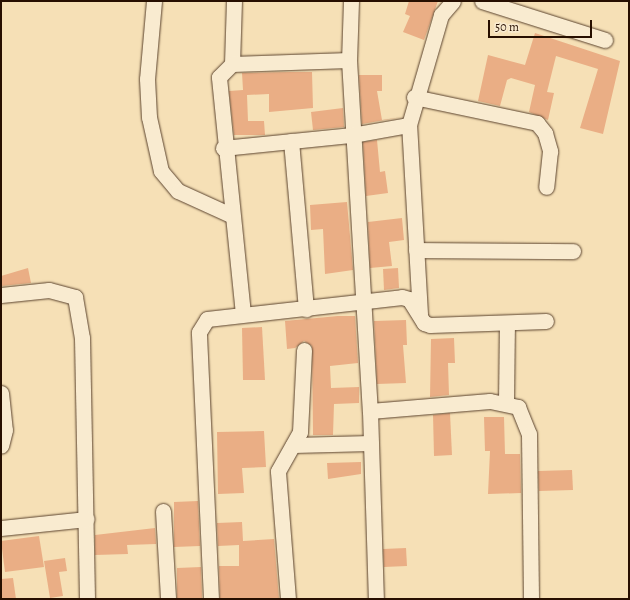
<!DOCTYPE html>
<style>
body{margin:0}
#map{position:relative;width:630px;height:600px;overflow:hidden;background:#f6e0b6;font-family:Alegreya,serif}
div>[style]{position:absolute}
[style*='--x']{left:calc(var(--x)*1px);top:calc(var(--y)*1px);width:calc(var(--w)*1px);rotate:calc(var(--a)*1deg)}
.building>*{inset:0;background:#eaae85}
.roads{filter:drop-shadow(0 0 1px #5b432e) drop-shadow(0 0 1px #5b432e)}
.street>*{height:15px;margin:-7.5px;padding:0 7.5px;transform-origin:7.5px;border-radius:7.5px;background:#f9ebd0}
span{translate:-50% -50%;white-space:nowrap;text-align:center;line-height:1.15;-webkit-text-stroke:3px #f9ebd0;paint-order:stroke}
.frame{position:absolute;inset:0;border:2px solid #270f00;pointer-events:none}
.scale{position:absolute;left:488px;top:20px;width:104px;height:18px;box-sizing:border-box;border:2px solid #270f00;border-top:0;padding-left:5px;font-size:12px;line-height:14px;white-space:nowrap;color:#270f00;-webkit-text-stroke:3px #f9ebd0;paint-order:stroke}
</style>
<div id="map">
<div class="building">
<i style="clip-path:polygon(409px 1px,438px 1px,424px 40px,403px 32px,410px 16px,405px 14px)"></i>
<i style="clip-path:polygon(535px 33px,620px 61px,603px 134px,580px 128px,598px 69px,556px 56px,547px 92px,554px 93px,548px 120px,529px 112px,535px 85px,511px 78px,507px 80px,500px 106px,478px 101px,488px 55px,525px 65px)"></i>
<i style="clip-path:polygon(291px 72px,312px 72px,313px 108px,269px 112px,269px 94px,247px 95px,248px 121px,264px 121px,265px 135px,234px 135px,229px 91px,243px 90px,242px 73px)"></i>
<i style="clip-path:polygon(359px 75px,382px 75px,382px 91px,377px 91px,382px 120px,402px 117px,362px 124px)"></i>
<i style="clip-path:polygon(343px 108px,344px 127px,313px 130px,311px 112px)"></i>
<i style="clip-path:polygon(377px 140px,380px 172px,385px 171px,388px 193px,366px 196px,363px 142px)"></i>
<i style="clip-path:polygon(347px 202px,353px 270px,325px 274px,323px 229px,311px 230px,310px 205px)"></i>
<i style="clip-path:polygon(402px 218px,404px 240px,389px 242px,392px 266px,370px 268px,368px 222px)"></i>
<i style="clip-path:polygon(28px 268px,31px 283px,1px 286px,1px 276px)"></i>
<i style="clip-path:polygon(398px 268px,399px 288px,384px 290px,383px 269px)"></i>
<i style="clip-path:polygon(338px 316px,355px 316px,358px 363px,330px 366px,331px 388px,359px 387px,359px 403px,334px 404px,333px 435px,313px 435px,312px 346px,304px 341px,295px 348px,287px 349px,285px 321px)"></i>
<i style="clip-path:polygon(406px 320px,407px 345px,403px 345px,406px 383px,377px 384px,374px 321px)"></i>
<i style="clip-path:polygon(262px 327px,265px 380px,243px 380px,242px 328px)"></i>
<i style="clip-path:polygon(454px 338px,455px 363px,448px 363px,449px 395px,430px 397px,431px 339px)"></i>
<i style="clip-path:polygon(450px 413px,452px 455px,434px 456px,433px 415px)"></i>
<i style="clip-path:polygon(484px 417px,504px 417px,505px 454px,520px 454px,521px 493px,488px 494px,490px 451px,485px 451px)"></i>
<i style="clip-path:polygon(264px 431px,266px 467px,242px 468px,244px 493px,218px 494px,217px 432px)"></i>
<i style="clip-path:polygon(361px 462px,361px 474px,328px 479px,327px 463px)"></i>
<i style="clip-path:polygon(572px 470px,573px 490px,539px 491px,538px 471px)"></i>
<i style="clip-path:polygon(198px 501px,200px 546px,174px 547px,174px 502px)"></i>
<i style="clip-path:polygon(242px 522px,243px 541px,274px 539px,279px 599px,220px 599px,219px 566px,239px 566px,239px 545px,218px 546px,217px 523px)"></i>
<i style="clip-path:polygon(155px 528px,156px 544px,127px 545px,128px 554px,95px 555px,95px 535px)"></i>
<i style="clip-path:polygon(39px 536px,44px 567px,5px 572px,1px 541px)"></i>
<i style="clip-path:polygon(406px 548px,407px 566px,384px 567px,383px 549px)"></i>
<i style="clip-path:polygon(65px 558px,67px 571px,59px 572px,63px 596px,50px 598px,44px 561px)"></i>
<i style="clip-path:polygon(201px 567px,202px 599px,177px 599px,177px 568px)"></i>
<i style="clip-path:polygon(13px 578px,16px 599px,1px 599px,1px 579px)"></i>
</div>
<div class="roads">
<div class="street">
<i style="--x:154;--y:1;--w:78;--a:95.1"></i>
<i style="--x:147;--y:79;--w:38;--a:87"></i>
<i style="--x:149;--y:117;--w:55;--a:77.5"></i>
<i style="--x:161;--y:171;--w:26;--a:50"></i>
<i style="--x:178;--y:191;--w:58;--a:24.4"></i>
<i style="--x:351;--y:1;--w:59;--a:91.9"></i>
<i style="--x:349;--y:60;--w:352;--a:86.6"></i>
<i style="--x:370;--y:411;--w:188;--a:88.2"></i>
<i style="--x:482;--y:1;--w:129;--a:17.6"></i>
<i style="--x:232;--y:64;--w:63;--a:-88.2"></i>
<i style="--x:414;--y:97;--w:126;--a:11.9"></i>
<i style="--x:537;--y:123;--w:13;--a:51"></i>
<i style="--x:545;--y:133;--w:19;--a:74"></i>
<i style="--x:550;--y:151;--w:36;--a:96"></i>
<i style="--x:291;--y:141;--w:169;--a:84.9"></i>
<i style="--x:223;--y:148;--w:130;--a:-5.8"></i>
<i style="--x:352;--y:135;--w:58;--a:-10"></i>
<i style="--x:416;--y:250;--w:157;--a:0.4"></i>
<i style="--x:1;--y:295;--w:48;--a:-5.9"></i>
<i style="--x:49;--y:290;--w:27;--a:15"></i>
<i style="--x:75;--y:297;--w:42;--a:80.3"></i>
<i style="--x:82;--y:338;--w:261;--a:88.9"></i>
<i style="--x:243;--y:314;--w:238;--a:-95.8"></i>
<i style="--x:219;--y:77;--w:18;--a:-45"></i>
<i style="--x:232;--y:64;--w:117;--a:-2"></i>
<i style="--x:420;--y:314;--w:189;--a:-93.3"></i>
<i style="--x:409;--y:125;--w:115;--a:-73.8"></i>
<i style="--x:441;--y:15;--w:18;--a:-49"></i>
<i style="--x:1;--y:393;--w:37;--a:84"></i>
<i style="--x:5;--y:430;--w:16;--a:104"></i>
<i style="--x:506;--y:402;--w:77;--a:-89.3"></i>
<i style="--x:370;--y:411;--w:120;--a:-4.8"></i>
<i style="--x:490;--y:401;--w:29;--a:12"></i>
<i style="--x:518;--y:407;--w:29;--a:68"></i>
<i style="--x:529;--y:434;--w:165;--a:89.3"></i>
<i style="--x:293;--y:445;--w:78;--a:-1.5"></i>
<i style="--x:163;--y:511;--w:88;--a:86.7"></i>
<i style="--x:1;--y:528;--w:86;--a:-6"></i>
<i style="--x:211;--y:599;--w:267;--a:-92.6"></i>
<i style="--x:199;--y:332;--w:15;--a:-58"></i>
<i style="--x:207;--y:319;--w:196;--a:-6.4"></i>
<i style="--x:402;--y:297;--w:7;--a:16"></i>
<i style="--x:409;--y:299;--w:28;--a:58"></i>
<i style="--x:424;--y:323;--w:6;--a:18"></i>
<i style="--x:430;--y:325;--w:116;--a:-2"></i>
<i style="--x:288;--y:599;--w:128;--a:-94.5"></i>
<i style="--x:278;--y:471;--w:45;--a:-60.6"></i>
<i style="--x:300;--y:432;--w:82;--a:-87.2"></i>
</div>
</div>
<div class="frame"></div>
<div class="scale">50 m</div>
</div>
